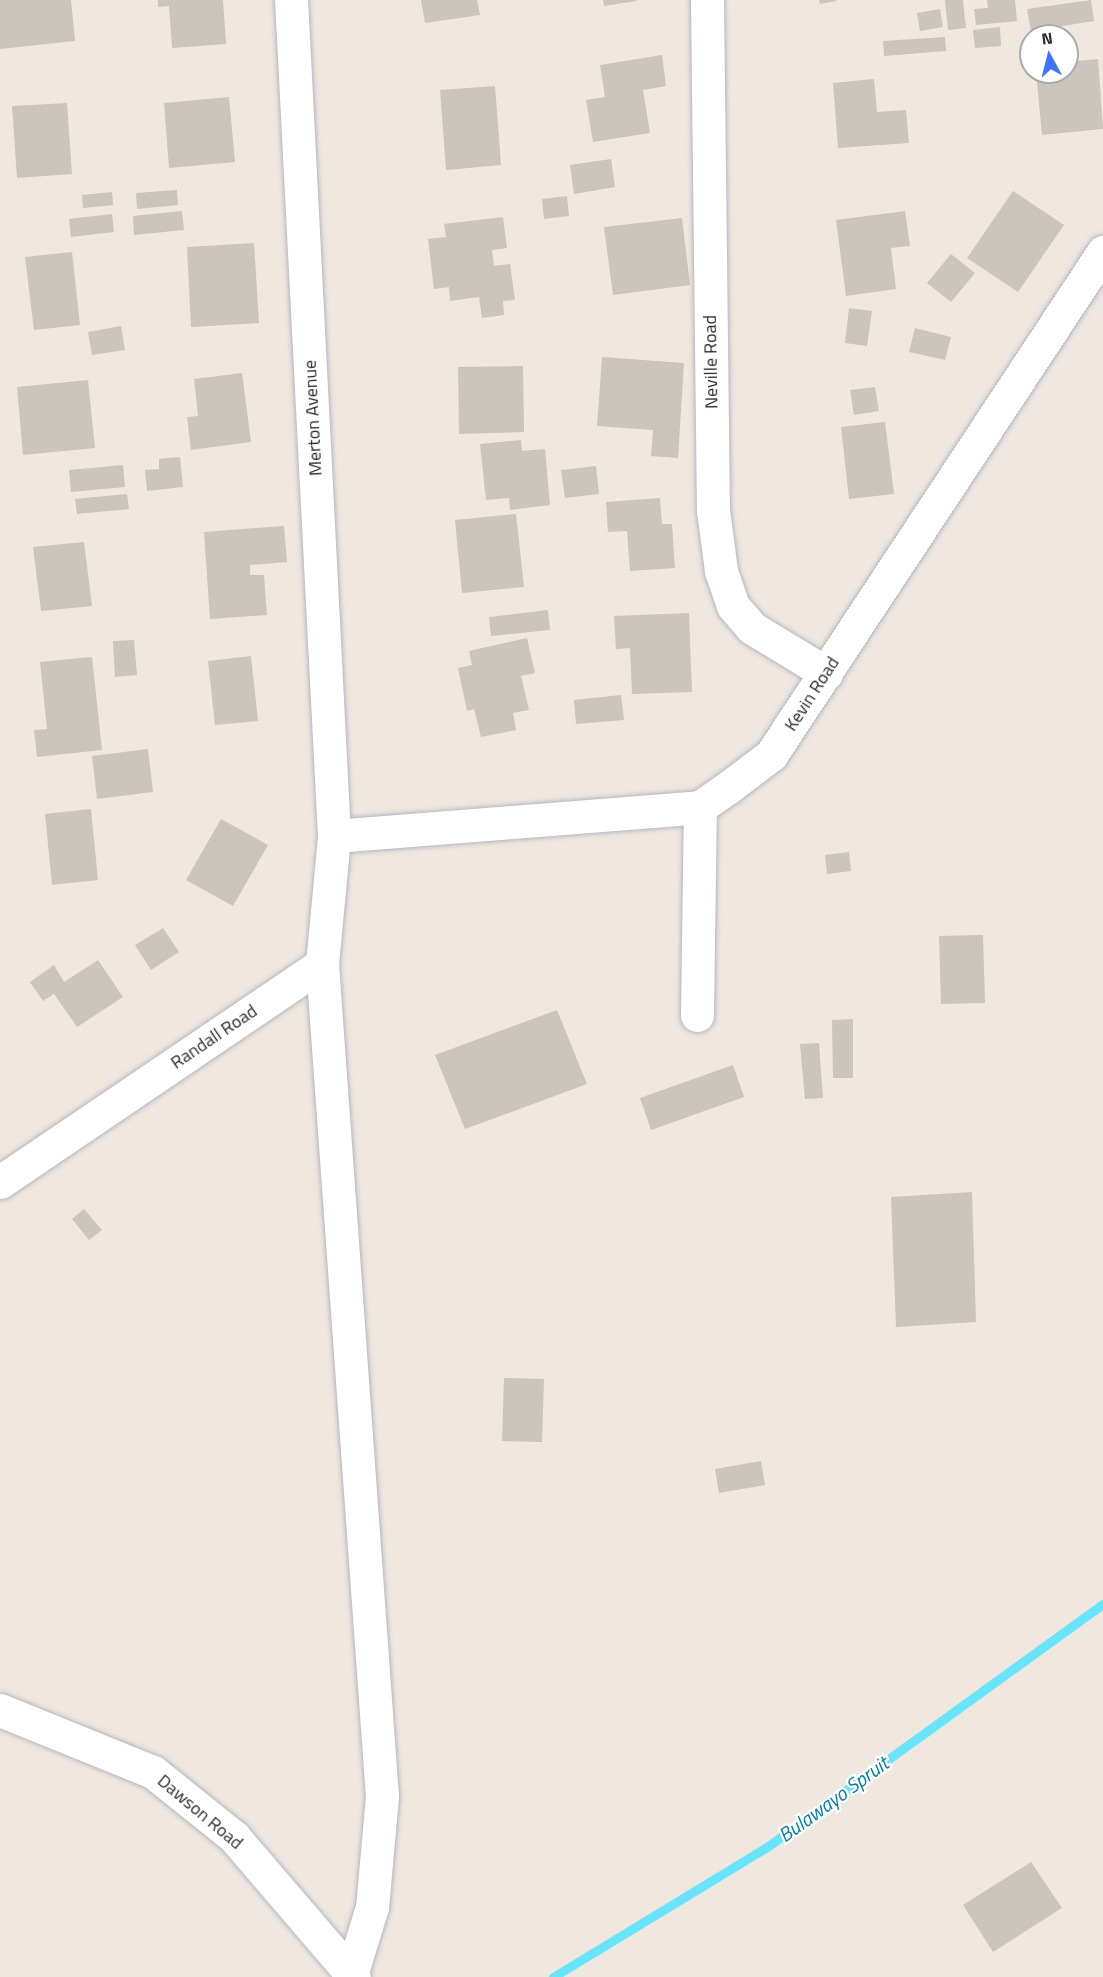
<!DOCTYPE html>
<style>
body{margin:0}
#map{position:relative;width:1103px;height:1977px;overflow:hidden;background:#f0e7df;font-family:"Titillium Web",sans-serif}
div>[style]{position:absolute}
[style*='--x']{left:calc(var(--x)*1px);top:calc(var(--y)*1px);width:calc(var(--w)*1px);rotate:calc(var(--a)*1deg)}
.stream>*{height:9px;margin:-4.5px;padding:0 4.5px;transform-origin:4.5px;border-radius:4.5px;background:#68e4fc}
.building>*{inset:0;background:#cbc5bd}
.roads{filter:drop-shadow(0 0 2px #b3b7c2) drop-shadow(0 0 2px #b3b7c2)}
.minor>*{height:33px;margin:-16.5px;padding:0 16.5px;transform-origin:16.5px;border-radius:16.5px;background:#fff}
span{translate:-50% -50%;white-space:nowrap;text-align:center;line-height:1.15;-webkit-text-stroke:4.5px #fff;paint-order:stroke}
.street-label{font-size:18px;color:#2d2d2d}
.water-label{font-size:20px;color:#017ea7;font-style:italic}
.north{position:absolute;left:1019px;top:24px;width:60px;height:60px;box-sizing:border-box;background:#fff;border:2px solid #ababab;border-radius:50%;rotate:353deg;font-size:16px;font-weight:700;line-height:24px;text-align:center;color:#2d2d2d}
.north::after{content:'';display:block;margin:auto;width:21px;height:27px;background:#3d75ff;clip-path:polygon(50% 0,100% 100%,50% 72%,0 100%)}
</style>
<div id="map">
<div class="stream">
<i style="--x:553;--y:1977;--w:250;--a:-31.3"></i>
<i style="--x:767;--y:1847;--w:415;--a:-35.9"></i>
</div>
<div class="building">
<i style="clip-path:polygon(0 0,71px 0,75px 41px,0 49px)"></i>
<i style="clip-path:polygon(158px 0,223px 0,226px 44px,172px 48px,169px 6px,158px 7px)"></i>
<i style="clip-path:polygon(421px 0,477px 0,480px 15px,425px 23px)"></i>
<i style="clip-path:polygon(603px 0,636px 0,636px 1px,604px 6px)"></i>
<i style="clip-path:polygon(819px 0,836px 0,836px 1px,820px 4px)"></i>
<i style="clip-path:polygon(945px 0,963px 0,966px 28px,948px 30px)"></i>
<i style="clip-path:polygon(987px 0,1015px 0,1017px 21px,976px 25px,974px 9px,988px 8px)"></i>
<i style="clip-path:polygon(1091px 0,1094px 21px,1031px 31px,1027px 9px)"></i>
<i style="clip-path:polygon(940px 9px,943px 27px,920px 31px,917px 13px)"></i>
<i style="clip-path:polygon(1000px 27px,1001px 46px,975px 48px,973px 30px)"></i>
<i style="clip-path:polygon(945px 37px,946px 51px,884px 56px,883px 41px)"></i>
<i style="clip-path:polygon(662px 55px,666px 86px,643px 90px,650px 133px,593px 142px,586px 100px,605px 97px,600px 65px)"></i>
<i style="clip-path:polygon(1098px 59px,1103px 129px,1042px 135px,1036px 72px,1067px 72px,1067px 62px)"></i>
<i style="clip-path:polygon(874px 79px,877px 112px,906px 110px,909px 143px,838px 148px,833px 83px)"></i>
<i style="clip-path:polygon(495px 86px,501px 165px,446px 170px,440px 90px)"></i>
<i style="clip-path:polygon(229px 97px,235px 162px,169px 168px,164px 103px)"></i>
<i style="clip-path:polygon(67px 103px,72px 174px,17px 178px,12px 106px)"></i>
<i style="clip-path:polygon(611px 159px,615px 187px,574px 194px,570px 165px)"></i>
<i style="clip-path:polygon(177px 190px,178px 205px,137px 209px,136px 193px)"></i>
<i style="clip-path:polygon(1013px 191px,1064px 225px,1018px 292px,967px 258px)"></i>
<i style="clip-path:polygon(112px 192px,113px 205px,83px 208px,82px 195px)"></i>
<i style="clip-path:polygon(567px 196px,569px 216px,544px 219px,542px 199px)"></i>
<i style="clip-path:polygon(182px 211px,184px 230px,134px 235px,133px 216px)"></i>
<i style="clip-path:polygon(905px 211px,910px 246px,891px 248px,896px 289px,846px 296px,836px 220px)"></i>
<i style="clip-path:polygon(112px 214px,114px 232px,71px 237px,69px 219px)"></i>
<i style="clip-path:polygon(503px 217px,507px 248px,492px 250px,494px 266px,510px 264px,515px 300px,503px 301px,504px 315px,482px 318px,479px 297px,450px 301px,449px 287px,434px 289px,428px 239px,446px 237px,444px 224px)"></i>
<i style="clip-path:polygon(682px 218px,690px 285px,613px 295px,604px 227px)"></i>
<i style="clip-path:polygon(254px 243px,259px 323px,191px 327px,187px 247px)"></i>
<i style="clip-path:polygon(72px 252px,80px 325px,34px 330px,25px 257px)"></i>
<i style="clip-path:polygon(951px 254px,975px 273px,951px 302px,927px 283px)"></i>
<i style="clip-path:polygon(849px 308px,872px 311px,867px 346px,845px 343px)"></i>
<i style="clip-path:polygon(121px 326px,125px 350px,92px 355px,88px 332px)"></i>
<i style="clip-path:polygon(915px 328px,951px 337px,945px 360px,909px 352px)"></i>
<i style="clip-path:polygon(602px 357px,684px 363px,678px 458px,651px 456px,653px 430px,597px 426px)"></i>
<i style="clip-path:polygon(523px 366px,524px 432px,459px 434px,458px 367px)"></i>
<i style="clip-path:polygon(242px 373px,251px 442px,191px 450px,187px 417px,198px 416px,194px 379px)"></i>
<i style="clip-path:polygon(88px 380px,95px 448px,23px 455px,17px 387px)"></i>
<i style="clip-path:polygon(875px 387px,879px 411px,854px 415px,850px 390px)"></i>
<i style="clip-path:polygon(885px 422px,894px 494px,849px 499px,841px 427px)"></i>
<i style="clip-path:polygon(521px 440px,522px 451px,545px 449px,550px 505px,510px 510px,509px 498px,486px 500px,480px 444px)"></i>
<i style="clip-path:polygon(180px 457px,183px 487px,147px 491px,145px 470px,159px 469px,159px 459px)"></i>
<i style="clip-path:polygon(123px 465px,125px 487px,71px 492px,69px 470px)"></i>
<i style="clip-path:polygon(596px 466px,599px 494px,565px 498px,561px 470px)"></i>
<i style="clip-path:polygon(127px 494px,129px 509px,77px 514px,75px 499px)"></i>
<i style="clip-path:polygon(660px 498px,662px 524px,672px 524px,675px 568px,630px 571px,627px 531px,608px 532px,606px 502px)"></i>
<i style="clip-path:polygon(516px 514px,524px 587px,462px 593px,455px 520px)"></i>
<i style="clip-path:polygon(284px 526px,287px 562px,250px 565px,250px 575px,264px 575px,267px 615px,210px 619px,204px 532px)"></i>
<i style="clip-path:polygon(84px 542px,92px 606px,41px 611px,33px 547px)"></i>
<i style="clip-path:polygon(548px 610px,550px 630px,491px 636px,489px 617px)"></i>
<i style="clip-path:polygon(689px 613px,692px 692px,632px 694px,630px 648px,616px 649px,614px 616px)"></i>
<i style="clip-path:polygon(527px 638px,535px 673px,521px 676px,529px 710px,513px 713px,516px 730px,481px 737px,474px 709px,467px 711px,458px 668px,472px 665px,469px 651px)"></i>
<i style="clip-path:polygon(134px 640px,137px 675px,115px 677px,113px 641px)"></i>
<i style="clip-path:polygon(251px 656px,258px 721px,215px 725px,208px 661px)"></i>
<i style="clip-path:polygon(92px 657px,102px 750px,37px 757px,34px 730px,47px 729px,40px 662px)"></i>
<i style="clip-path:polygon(621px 695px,624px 720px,576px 724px,574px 700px)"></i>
<i style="clip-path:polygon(148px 749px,153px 792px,97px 799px,92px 756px)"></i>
<i style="clip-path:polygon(91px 809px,98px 880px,52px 885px,45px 814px)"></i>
<i style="clip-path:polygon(221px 819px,268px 845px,233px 906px,186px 880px)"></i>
<i style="clip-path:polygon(849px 852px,851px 871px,827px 874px,825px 855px)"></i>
<i style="clip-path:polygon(163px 928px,179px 952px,151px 970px,135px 945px)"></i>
<i style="clip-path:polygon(983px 935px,985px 1003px,941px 1004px,939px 936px)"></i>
<i style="clip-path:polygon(98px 960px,123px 997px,77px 1027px,54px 994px,43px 1001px,30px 982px,54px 965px,64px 982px)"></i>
<i style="clip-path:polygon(557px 1010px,587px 1084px,465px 1129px,435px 1055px)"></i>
<i style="clip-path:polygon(853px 1019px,853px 1078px,833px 1078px,832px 1020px)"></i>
<i style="clip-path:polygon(819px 1043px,823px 1098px,805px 1099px,800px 1044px)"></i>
<i style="clip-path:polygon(733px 1065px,744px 1097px,651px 1130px,640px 1098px)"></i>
<i style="clip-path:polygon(972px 1192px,976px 1322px,896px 1327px,891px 1197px)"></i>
<i style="clip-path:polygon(84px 1209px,102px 1230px,89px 1240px,72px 1219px)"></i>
<i style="clip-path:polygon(504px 1378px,544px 1379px,542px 1442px,502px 1441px)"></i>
<i style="clip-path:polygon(761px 1461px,765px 1485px,719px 1493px,715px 1469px)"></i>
<i style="clip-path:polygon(1031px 1862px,1062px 1908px,993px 1952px,963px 1905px)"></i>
</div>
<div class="roads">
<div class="minor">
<i style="--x:707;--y:0;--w:510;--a:89.33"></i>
<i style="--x:713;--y:510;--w:62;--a:82.5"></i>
<i style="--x:721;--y:571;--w:37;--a:71"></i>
<i style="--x:733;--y:606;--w:29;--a:49"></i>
<i style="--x:752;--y:628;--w:87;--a:31.3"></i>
<i style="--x:334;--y:836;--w:367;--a:-4.5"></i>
<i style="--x:700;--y:807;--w:35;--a:-35"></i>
<i style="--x:729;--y:787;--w:53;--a:-37.3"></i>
<i style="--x:771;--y:755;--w:603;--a:-56.57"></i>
<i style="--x:322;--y:964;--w:834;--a:85.88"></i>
<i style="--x:382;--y:1796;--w:111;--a:95.1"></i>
<i style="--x:372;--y:1907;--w:68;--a:107.1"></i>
<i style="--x:697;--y:1015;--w:208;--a:-89.2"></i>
<i style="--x:0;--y:1182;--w:389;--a:-34.1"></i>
<i style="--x:322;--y:964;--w:129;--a:-84.6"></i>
<i style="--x:334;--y:836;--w:837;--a:-92.94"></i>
<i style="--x:0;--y:1710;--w:165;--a:22.1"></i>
<i style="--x:153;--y:1772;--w:104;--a:38.7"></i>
<i style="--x:234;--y:1837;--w:184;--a:49.4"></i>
</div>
</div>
<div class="street-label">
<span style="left:711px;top:362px;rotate:-91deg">Neville Road</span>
<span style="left:313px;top:418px;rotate:-93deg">Merton Avenue</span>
<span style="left:812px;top:694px;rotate:-57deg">Kevin Road</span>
<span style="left:214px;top:1037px;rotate:-34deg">Randall Road</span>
<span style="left:200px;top:1812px;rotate:40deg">Dawson Road</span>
</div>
<div class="water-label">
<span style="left:833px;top:1799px;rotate:-36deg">Bulawayo Spruit</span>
</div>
<div class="north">N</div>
</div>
